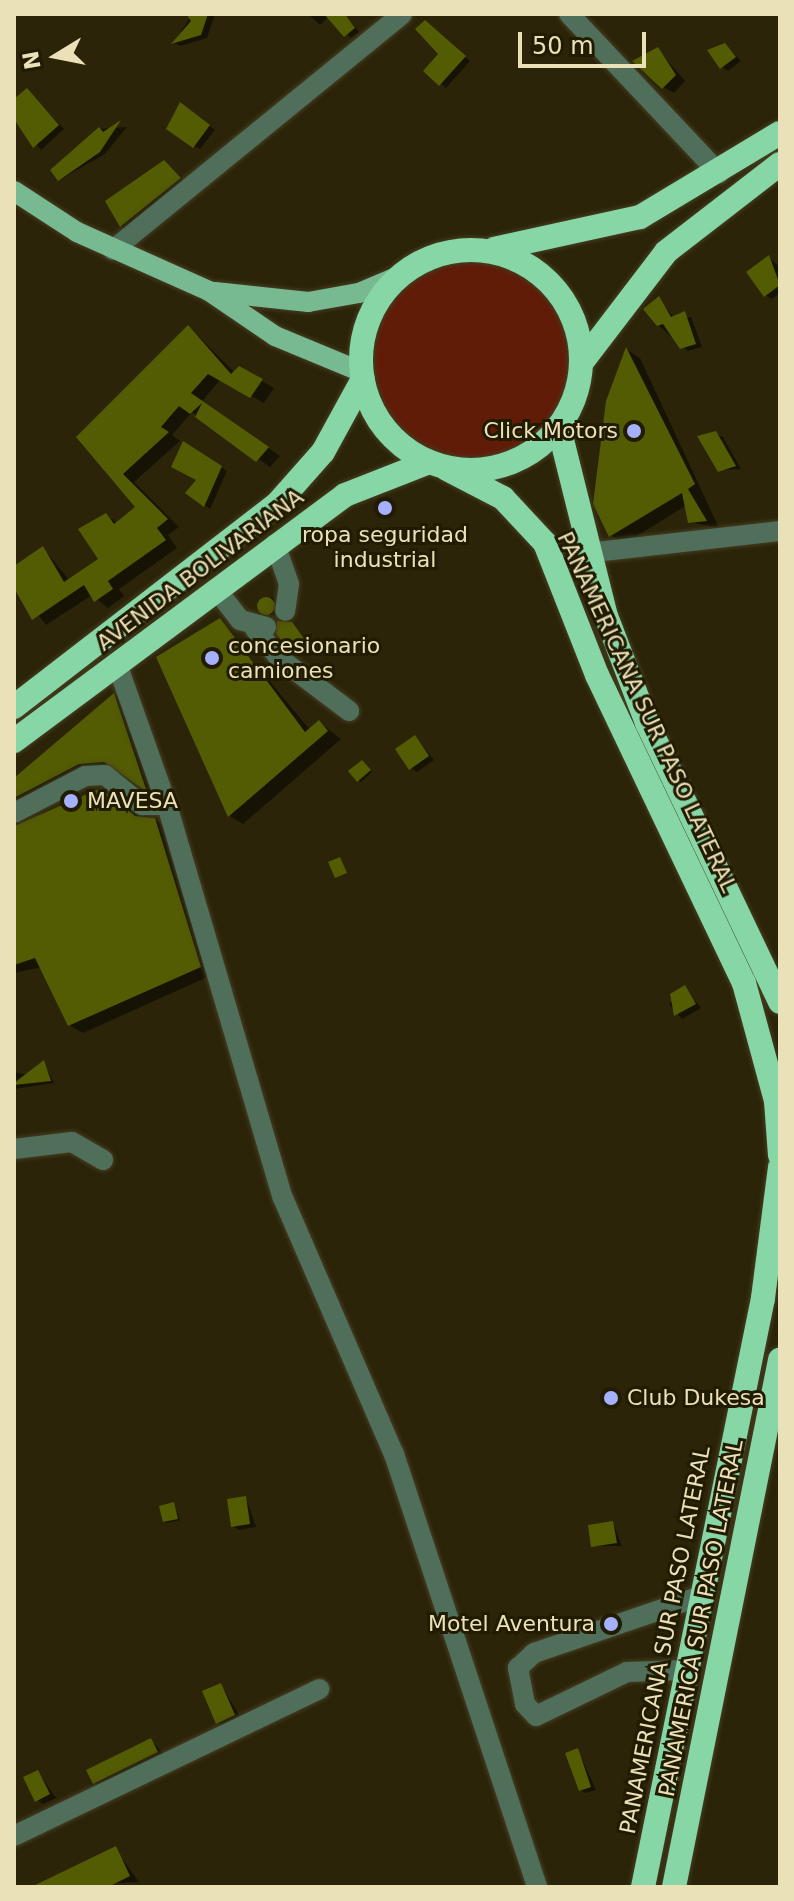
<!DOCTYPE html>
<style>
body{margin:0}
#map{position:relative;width:794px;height:1901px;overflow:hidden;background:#2b2409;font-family:"DejaVu Sans",sans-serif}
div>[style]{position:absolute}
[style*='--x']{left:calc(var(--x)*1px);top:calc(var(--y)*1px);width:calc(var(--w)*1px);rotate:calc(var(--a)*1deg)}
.green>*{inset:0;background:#611c07}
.round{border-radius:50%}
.shadow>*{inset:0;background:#0007}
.building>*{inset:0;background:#535c03}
.roads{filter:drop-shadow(0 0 2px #463e22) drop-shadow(0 0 2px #463e22)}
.minor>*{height:20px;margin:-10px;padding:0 10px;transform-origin:10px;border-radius:10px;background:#4f6f5b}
.major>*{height:20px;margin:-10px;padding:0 10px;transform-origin:10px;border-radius:10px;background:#77b990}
.highway>*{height:24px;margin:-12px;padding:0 12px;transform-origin:12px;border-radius:12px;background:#86d7a5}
.highway>.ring{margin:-12px;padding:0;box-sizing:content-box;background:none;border:24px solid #86d7a5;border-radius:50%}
.dots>*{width:22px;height:22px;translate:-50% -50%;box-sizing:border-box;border:4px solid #211b02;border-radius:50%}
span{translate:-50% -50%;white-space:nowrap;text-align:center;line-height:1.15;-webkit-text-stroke:6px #211b02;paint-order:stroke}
.poi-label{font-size:22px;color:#ebe1b9}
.right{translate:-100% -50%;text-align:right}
.left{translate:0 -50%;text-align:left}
.street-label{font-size:22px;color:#ebe1b9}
.frame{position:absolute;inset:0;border:16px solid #ebe1b9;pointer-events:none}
.north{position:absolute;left:16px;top:16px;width:80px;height:80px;-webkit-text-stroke:6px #211b02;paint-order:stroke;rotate:260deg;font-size:22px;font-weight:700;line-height:32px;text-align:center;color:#ebe1b9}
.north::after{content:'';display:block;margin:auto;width:28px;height:36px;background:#ebe1b9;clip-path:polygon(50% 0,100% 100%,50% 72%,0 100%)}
.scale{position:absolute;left:518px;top:32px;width:128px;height:36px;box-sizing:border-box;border:4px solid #ebe1b9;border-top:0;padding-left:10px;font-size:24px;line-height:28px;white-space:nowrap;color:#ebe1b9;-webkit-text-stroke:6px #211b02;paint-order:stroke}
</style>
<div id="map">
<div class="green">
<i class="round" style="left:374px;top:262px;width:196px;height:196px"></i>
</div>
<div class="shadow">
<i style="clip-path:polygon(192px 14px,215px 14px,207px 38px,180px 46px,174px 43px)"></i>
<i style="clip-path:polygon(308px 14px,345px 14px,359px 32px,351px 38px,329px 16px,320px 25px)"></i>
<i style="clip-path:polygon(431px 26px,470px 61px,446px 88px,426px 71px,440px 54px)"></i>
<i style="clip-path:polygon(725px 45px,741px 61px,728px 71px,722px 67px)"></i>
<i style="clip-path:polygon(658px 50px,685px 81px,674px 93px,663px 87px)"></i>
<i style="clip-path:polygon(27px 91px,64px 129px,41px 150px,14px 117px,14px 102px)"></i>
<i style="clip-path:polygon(186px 108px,215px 130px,200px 149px,194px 146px)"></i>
<i style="clip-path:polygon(127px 127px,105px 154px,59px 180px,99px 129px)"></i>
<i style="clip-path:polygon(164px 163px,188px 184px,130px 231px,122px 226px,108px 201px)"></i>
<i style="clip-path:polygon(769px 258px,780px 267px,780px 293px,772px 299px,765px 295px)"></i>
<i style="clip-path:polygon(659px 299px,674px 318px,691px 317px,702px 347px,688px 351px,658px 325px)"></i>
<i style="clip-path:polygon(189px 327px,235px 373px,239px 368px,274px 388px,264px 403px,221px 379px,202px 401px,280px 456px,270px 467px,192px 412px,172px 435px,180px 441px,134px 482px,179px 527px,168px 535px,177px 548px,119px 589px,124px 596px,108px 608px,92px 595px,46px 625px,14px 584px,14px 568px,43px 548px,70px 581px,100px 560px,106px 516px,118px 523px,138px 508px,79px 438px)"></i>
<i style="clip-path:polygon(627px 350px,640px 358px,719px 528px,690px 522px,687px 505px,624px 544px,611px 536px,596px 503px)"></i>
<i style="clip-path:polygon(716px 434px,723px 437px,741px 469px,720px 470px)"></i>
<i style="clip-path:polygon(184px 444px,227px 471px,210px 509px,188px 492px,199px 479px)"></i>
<i style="clip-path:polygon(272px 597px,274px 598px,275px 616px,257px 608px)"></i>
<i style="clip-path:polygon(220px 621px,310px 730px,319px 722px,341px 739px,243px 824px,230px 816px,159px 658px)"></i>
<i style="clip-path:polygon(114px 696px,127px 703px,158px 796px,124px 771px,99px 770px,22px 809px,16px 826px,101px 790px,169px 828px,214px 974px,83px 1033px,69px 1025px,42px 967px,14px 973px,14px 779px)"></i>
<i style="clip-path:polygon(415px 738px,434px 760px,417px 772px,411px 768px)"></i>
<i style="clip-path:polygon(365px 764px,372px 772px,361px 782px,358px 780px)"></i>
<i style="clip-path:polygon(685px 988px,701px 1008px,682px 1019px,669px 1004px)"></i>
<i style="clip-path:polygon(44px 1063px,54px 1083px,14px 1089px,14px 1072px,27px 1075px)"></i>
<i style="clip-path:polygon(246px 1498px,256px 1527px,239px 1530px,233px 1526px)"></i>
<i style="clip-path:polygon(174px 1504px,180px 1520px,167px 1523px,164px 1521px)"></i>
<i style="clip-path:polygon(613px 1523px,622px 1546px,593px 1546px)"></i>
<i style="clip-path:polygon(221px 1685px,241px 1718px,224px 1726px,217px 1722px)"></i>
<i style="clip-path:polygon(151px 1740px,167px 1758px,105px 1788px,94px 1782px)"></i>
<i style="clip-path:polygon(578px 1750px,596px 1790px,586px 1793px,580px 1790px)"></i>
<i style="clip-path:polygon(38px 1772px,56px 1798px,43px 1804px,37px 1800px)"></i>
<i style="clip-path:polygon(115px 1849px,139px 1882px,35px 1887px)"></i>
</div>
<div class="building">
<i style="clip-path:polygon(186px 14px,208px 14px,201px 35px,171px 44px,191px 21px)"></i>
<i style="clip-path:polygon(324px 14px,345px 14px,355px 28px,344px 37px)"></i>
<i style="clip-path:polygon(425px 20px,466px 56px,439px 86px,423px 71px,438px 54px,415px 29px)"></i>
<i style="clip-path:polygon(725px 43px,736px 57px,720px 69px,707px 50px)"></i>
<i style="clip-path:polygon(658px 47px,676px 75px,662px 89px,632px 61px)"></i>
<i style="clip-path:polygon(27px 88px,59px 125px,33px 148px,14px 119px,14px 99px)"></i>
<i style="clip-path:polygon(180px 102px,210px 125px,193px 148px,166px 129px)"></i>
<i style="clip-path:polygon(121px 120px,100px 152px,58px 181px,50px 170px,99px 127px,103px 132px)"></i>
<i style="clip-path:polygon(164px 160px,181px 178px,120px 227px,105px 201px)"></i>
<i style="clip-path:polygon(769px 255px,780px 285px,764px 297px,746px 272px)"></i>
<i style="clip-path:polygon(659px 296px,671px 317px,685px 311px,696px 344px,680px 349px,663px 324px,657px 326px,643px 309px)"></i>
<i style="clip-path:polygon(188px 325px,231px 374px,239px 366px,263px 379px,250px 398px,208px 374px,191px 393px,269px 447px,256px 462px,195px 417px,202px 403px,190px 414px,179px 406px,161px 427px,169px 432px,123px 474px,168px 519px,157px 528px,166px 540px,108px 581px,113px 589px,94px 602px,84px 585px,32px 620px,14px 588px,14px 566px,43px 546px,64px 582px,98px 559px,78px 529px,106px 513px,114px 524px,135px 507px,76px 437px)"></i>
<i style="clip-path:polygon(626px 347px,695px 484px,688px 489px,707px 521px,688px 523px,682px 493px,609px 537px,593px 504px,606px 401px)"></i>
<i style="clip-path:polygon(716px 431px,736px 466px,718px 472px,697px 436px)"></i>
<i style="clip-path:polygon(183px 441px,222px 466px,204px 507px,185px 493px,196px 480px,171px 467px)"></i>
<i class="round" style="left:257px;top:597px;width:18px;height:18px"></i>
<i style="clip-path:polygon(220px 618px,305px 732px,319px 720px,328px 731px,228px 817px,156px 657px)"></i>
<i style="clip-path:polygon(277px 621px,292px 622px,310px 647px,298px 656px,288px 649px,276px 634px)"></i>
<i style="clip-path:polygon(114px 693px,147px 792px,104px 762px,79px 764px,14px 798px,14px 778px)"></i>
<i style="clip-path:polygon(415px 735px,429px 756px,409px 770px,395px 749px)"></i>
<i style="clip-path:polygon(362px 760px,371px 770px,357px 782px,348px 771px)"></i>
<i style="clip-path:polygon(101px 788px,135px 816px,155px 818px,201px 967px,68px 1026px,35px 958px,14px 965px,14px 826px)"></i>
<i style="clip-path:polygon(340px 857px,347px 873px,335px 878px,328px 862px)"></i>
<i style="clip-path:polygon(685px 985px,696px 1004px,674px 1016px,670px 994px)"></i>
<i style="clip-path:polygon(44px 1060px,51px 1081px,14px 1085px,14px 1083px)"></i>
<i style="clip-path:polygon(246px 1496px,250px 1524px,231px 1527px,227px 1499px)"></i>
<i style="clip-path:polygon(174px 1502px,178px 1519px,163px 1522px,159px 1506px)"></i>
<i style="clip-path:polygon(613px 1521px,617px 1543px,591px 1547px,588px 1525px)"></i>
<i style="clip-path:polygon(221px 1683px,235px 1715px,216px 1724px,202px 1691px)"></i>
<i style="clip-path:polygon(151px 1738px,158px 1752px,93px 1784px,86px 1770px)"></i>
<i style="clip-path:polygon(578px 1748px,591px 1787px,579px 1791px,565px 1753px)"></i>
<i style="clip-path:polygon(38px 1770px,50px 1794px,35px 1802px,23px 1777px)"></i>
<i style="clip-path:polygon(116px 1846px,130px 1876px,108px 1887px,31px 1887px)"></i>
</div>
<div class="roads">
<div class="minor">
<i style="--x:569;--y:14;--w:219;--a:46.7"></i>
<i style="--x:113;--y:250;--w:373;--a:-39.2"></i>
<i style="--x:275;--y:544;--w:42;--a:70.7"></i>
<i style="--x:289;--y:584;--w:27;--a:98"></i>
<i style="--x:587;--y:553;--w:194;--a:-6.5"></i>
<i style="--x:216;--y:589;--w:39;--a:52"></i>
<i style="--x:240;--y:620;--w:27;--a:15"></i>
<i style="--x:255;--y:629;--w:38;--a:50"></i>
<i style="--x:279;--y:658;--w:88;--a:37.1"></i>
<i style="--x:117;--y:664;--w:150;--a:70.5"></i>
<i style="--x:167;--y:805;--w:410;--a:73.6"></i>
<i style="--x:283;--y:1198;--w:279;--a:66.6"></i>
<i style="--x:394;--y:1454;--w:456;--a:71.7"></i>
<i style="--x:14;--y:813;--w:80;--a:-27.5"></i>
<i style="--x:85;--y:776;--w:20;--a:-3"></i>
<i style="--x:105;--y:775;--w:48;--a:39"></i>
<i style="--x:142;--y:805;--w:25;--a:0"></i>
<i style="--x:14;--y:1149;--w:58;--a:-6.9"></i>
<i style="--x:72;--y:1142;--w:36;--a:30"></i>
<i style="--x:684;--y:1670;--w:57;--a:178"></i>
<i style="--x:627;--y:1672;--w:101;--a:154.2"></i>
<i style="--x:536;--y:1716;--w:16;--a:-133"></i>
<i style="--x:525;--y:1704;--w:37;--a:-101"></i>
<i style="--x:518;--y:1668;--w:22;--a:-43"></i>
<i style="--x:534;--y:1653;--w:173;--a:-18.9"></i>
<i style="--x:14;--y:1836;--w:339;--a:-25.7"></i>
</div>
<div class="major">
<i style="--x:14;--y:191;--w:75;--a:33.1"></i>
<i style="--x:77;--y:232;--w:145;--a:24.1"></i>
<i style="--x:209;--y:291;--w:80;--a:34.3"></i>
<i style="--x:275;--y:336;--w:94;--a:22.5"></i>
<i style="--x:215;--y:292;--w:94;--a:6.1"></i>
<i style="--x:308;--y:302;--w:52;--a:-10"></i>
<i style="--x:359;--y:293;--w:43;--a:-23"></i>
</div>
<div class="highway">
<i style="--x:494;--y:249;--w:149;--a:-12.4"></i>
<i style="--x:640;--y:217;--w:163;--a:-31"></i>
<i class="ring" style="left:361px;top:250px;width:196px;height:196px"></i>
<i style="--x:582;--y:362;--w:138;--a:-52.6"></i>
<i style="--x:666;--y:252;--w:144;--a:-37.7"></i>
<i style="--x:559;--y:428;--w:194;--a:76"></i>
<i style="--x:606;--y:616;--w:115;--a:69"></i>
<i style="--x:647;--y:723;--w:309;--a:64.5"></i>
<i style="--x:447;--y:469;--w:63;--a:27.4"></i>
<i style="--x:503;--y:498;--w:62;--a:47"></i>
<i style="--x:545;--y:543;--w:142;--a:68.5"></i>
<i style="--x:597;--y:675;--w:341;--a:64.5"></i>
<i style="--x:744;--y:983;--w:122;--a:74.8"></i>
<i style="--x:776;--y:1101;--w:54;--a:85.8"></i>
<i style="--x:14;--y:707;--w:332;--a:-37.7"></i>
<i style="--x:277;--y:504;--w:69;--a:-48.5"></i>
<i style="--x:323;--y:452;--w:83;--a:-61.3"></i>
<i style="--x:14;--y:741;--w:412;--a:-36.6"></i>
<i style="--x:345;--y:495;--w:90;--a:-21.4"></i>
<i style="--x:643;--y:1887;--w:601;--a:-78.48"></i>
<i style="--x:763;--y:1298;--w:132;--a:-82.6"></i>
<i style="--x:674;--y:1887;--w:538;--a:-78.63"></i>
</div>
</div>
<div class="dots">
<i style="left:634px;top:431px;background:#a5b1fc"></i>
<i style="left:385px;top:508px;background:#a5b1fc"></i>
<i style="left:212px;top:658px;background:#a5b1fc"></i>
<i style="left:71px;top:801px;background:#a5b1fc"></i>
<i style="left:611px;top:1398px;background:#a5b1fc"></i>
<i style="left:611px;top:1624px;background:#a5b1fc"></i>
</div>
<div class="poi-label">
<span class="right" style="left:618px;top:431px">Click Motors</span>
<span style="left:385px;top:547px">ropa seguridad<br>industrial</span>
<span class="left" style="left:228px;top:658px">concesionario<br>camiones</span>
<span class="left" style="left:87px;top:801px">MAVESA</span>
<span class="left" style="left:627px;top:1398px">Club Dukesa</span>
<span class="right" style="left:595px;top:1624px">Motel Aventura</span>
</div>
<div class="street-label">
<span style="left:200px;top:570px;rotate:-37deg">AVENIDA BOLIVARIANA</span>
<span style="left:647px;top:712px;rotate:65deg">PANAMERICANA SUR PASO LATERAL</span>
<span style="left:701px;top:1618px;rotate:-79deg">PANAMERICA SUR PASO LATERAL</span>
<span style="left:665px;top:1640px;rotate:-79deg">PANAMERICANA SUR PASO LATERAL</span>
</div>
<div class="frame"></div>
<div class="north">N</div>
<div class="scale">50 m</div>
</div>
